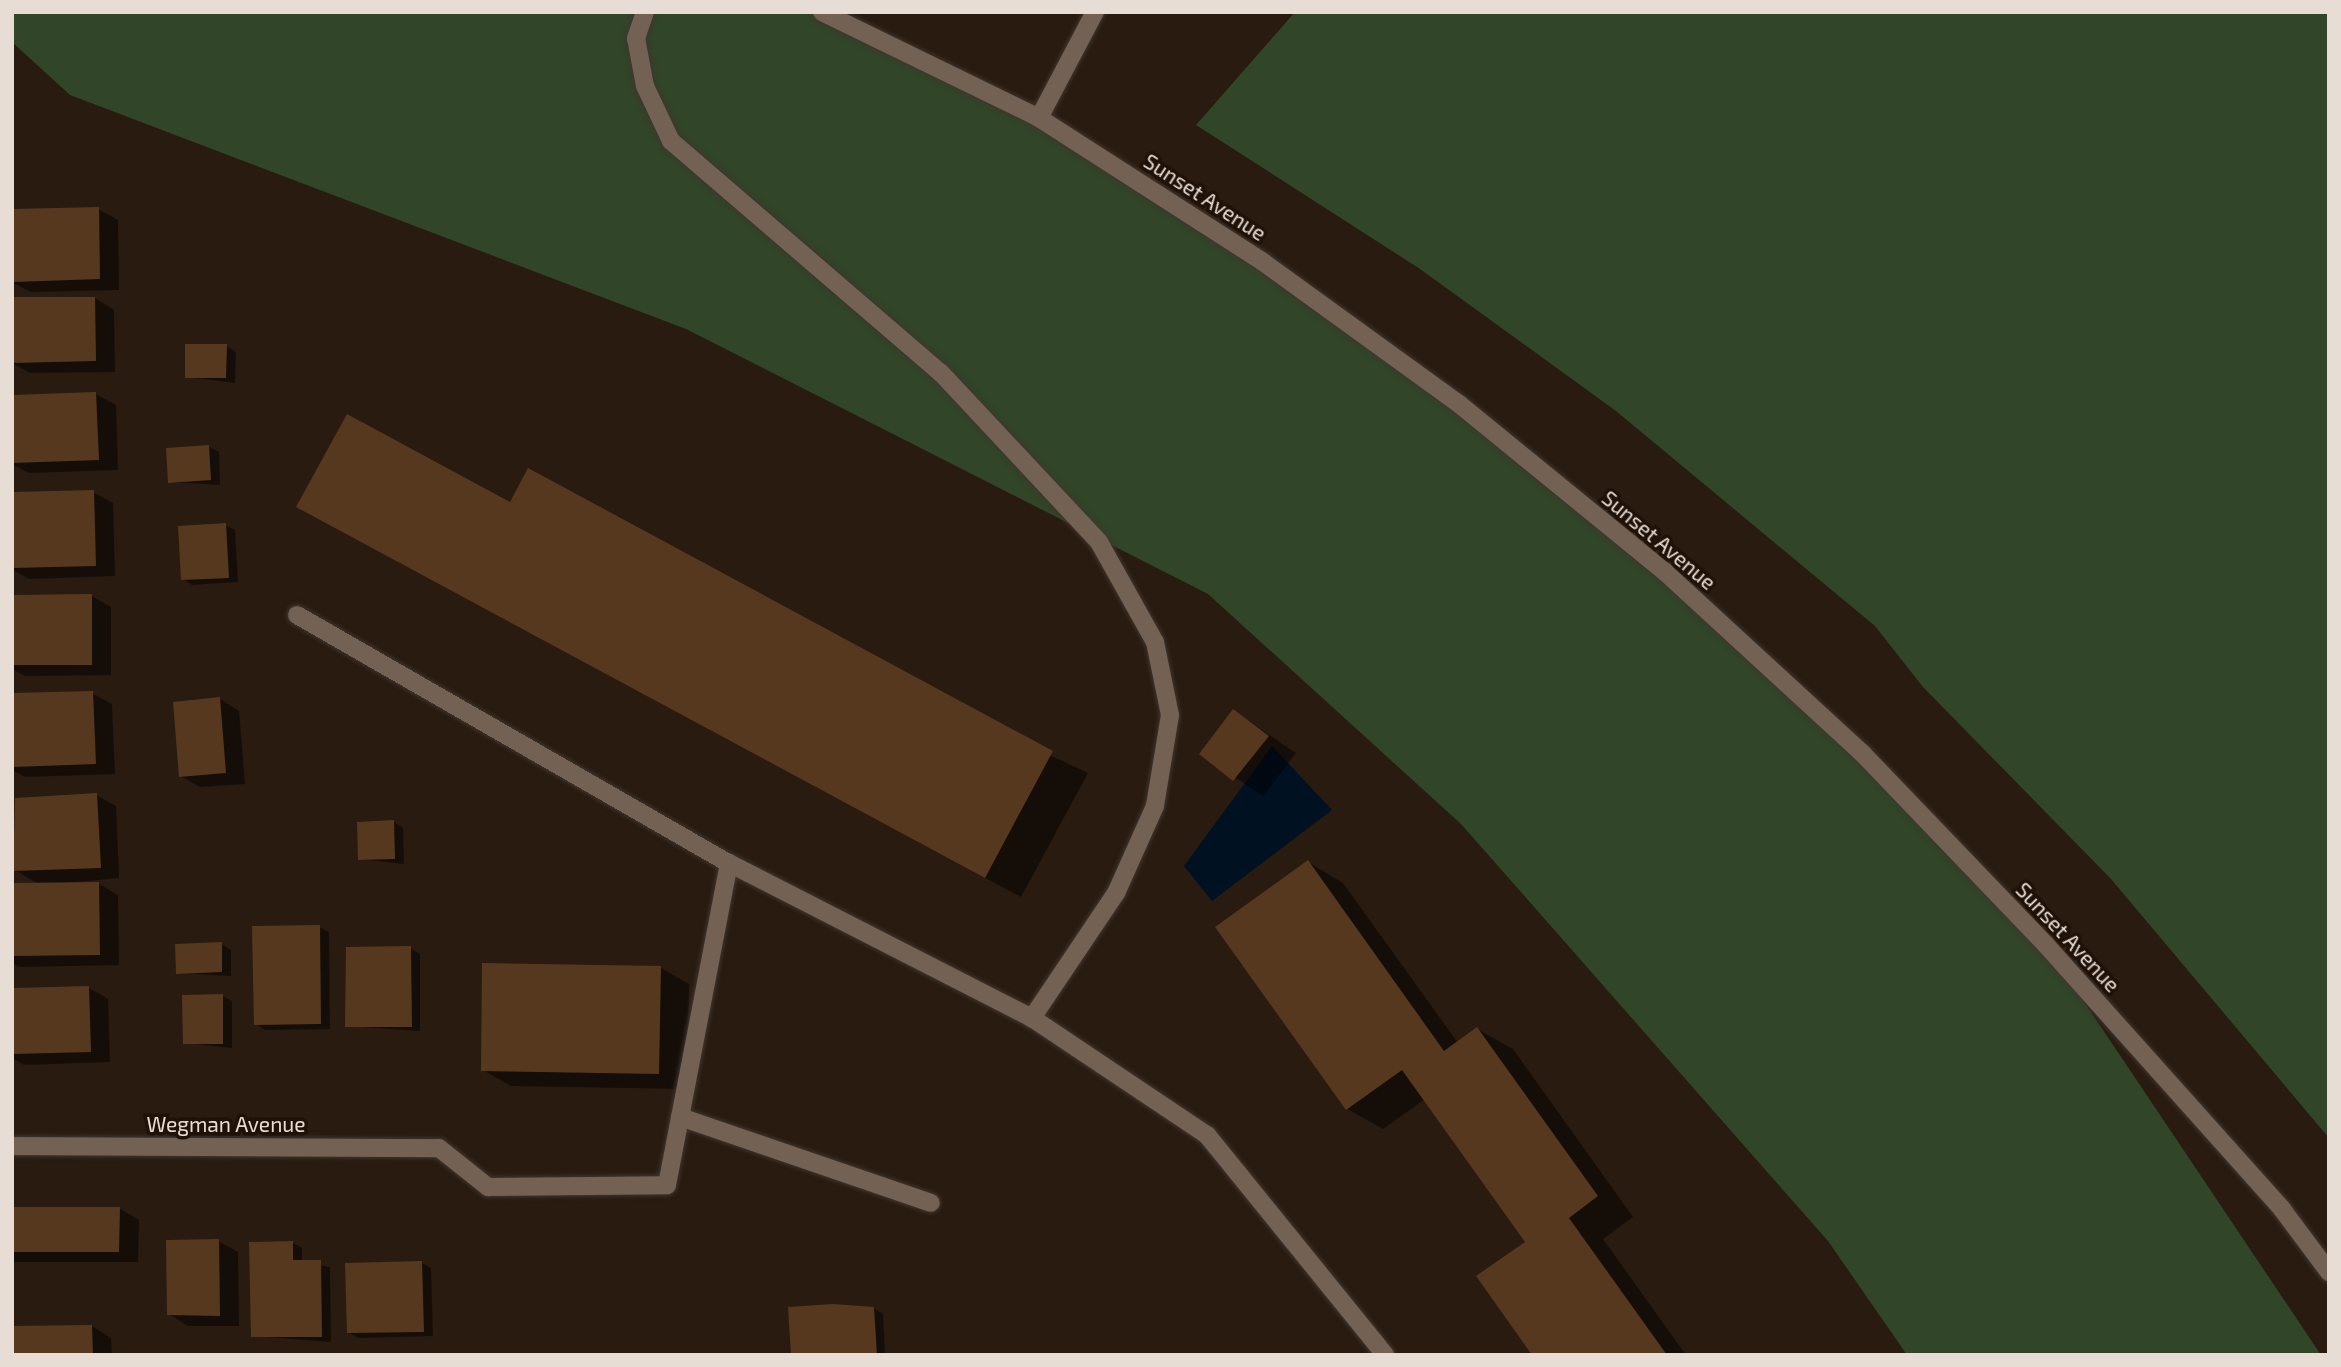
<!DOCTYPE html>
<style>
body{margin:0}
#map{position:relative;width:2341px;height:1367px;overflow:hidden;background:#291b0f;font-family:"Exo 2",sans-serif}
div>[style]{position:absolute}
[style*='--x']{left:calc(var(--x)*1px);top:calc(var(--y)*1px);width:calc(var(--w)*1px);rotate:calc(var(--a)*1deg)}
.green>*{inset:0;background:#314528}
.water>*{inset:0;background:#012}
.shadow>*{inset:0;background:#0007}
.building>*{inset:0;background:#56381f}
.roads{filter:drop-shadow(0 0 2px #40352f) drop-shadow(0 0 2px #40352f)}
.minor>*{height:18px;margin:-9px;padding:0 9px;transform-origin:9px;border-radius:9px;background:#736254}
span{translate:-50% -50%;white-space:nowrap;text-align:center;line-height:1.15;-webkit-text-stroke:7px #1f1106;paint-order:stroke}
.street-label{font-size:21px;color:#e7ddd5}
.frame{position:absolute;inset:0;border:14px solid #e7ddd5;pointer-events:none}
</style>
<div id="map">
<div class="green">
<i style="clip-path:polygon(12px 12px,822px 12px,1039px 118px,1263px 262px,1665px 572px,2046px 945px,2321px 1355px,1907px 1355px,1828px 1241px,1461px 824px,1208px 594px,686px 329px,70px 95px,12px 42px)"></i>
<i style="clip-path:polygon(1295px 12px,2329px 12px,2329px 1138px,2111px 879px,1923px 687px,1875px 626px,1616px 411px,1420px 269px,1196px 125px)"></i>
</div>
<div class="water">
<i style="clip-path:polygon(1272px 746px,1332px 810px,1212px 901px,1184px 866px)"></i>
</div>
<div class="shadow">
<i style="clip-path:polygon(98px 209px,118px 220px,119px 290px,30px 292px,12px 282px)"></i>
<i style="clip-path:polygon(95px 298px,114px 310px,115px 372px,30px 373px,12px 363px,12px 299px)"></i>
<i style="clip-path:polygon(226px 346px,236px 352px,235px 383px,187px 377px)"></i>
<i style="clip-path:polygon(96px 394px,116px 405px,118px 470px,29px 473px,12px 464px,12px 397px)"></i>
<i style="clip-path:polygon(209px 447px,219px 452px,220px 485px,170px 482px)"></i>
<i style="clip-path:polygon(93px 492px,113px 503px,115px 576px,29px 579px,12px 569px,12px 494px)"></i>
<i style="clip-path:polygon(511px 504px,1088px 773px,1021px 897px,334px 527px)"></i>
<i style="clip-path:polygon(225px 525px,235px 530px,238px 582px,192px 585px,183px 579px)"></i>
<i style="clip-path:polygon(12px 596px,92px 596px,111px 607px,111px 675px,25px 676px,12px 669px)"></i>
<i style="clip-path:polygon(92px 693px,112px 704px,115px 774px,25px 777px,12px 770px,12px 695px)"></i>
<i style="clip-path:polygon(220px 699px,239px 711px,245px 784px,200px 787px,181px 776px)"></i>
<i style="clip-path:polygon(1234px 711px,1296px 753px,1263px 796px,1201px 754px)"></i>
<i style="clip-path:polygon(96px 795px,116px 806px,119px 878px,44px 885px,99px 884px,118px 895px,119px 965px,19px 967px,12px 963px,12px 885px,40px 885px,12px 868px,12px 826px)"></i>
<i style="clip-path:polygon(394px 822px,403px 828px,404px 864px,359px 859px)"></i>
<i style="clip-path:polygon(1308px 862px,1343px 883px,1458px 1043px,1477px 1029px,1513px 1049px,1633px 1217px,1603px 1239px,1686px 1355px,1535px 1355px,1528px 1242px,1425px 1099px,1383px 1129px,1347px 1109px)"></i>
<i style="clip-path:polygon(319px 927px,329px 932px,330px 1029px,265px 1030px,256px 1024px)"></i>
<i style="clip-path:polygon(221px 944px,231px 950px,231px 976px,178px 973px)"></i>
<i style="clip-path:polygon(410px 948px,420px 954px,420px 1031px,347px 1026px)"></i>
<i style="clip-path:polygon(661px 968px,689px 984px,687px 1089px,511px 1086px,483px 1070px)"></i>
<i style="clip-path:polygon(89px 988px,108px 999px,110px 1062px,24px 1065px,12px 1058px,12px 990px)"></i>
<i style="clip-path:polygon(222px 996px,232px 1001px,232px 1048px,185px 1043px)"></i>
<i style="clip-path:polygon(119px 1208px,139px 1220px,138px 1262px,12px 1262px,12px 1209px)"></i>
<i style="clip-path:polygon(218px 1241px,238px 1252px,239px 1326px,188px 1326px,169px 1314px)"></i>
<i style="clip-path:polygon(293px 1243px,302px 1248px,302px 1262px,330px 1267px,331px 1342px,253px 1336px)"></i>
<i style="clip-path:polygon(422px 1263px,431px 1268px,433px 1336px,358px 1338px,348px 1332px)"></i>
<i style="clip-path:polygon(873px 1308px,883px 1314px,885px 1355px,792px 1355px)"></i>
<i style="clip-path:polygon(92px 1326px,111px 1338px,112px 1355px,12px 1355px)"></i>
</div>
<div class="building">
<i style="clip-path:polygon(99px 207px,100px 279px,12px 282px,12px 209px)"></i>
<i style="clip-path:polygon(12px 297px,95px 297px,96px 361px,12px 363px)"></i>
<i style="clip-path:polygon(185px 344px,227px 344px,226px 378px,185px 378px)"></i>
<i style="clip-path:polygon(96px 392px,99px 460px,12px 463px,12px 395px)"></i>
<i style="clip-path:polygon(347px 414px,510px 502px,528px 468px,1053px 751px,985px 878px,296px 507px)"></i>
<i style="clip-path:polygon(209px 445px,211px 480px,168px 483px,166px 448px)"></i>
<i style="clip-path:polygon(94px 490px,96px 566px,12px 568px,12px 492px)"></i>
<i style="clip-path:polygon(226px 523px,229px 578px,181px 580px,178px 526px)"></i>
<i style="clip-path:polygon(92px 594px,92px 665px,12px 665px,12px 595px)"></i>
<i style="clip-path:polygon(93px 691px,96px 764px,12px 767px,12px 693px)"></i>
<i style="clip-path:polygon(220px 697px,226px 773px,179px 777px,173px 702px)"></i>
<i style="clip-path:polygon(1233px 709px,1269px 736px,1233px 781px,1199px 754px)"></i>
<i style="clip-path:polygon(97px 793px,101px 868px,13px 871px,15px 798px)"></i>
<i style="clip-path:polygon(394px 820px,395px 859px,358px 860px,357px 822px)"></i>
<i style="clip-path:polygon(1308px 860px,1444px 1051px,1477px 1027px,1598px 1196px,1569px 1218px,1667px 1355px,1532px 1355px,1476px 1276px,1525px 1242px,1402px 1070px,1346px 1110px,1215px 927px)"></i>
<i style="clip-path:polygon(99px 882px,100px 955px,12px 956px,12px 883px)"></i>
<i style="clip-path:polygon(320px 925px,321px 1024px,254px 1025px,252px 926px)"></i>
<i style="clip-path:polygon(222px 942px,222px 972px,176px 974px,175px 944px)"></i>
<i style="clip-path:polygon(411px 946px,412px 1027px,345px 1027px,346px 947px)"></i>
<i style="clip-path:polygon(482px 963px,661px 966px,659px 1074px,481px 1071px)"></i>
<i style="clip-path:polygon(89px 986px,91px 1052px,12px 1054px,12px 988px)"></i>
<i style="clip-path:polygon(223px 994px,223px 1044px,183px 1044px,182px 995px)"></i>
<i style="clip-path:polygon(12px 1207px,120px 1207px,119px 1252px,12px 1252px)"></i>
<i style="clip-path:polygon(219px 1239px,220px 1316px,167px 1315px,166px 1240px)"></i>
<i style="clip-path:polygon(293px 1241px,293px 1260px,321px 1260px,322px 1337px,251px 1337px,249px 1242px)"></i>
<i style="clip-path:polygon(422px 1261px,424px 1332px,347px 1333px,345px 1263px)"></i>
<i style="clip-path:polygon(833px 1304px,874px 1307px,877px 1355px,791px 1355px,788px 1307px)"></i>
<i style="clip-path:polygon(92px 1325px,93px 1355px,12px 1355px,12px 1326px)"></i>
</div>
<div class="roads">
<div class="minor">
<i style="--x:645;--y:12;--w:28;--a:109"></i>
<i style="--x:636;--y:38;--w:49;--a:79.4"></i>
<i style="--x:645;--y:86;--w:61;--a:64.7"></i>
<i style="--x:671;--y:141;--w:356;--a:40.7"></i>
<i style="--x:941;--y:373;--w:231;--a:46.9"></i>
<i style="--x:1099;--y:542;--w:115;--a:60.8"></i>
<i style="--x:1155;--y:642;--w:75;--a:78.4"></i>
<i style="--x:1170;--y:715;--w:92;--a:99.4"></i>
<i style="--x:1155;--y:806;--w:95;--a:114.1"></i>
<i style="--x:1116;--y:893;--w:151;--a:123.9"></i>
<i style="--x:822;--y:12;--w:242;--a:26"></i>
<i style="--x:1039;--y:118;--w:266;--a:32.7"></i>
<i style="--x:1263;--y:262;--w:242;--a:35.9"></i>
<i style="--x:1459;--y:404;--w:266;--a:39.2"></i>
<i style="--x:1665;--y:572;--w:268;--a:42.6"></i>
<i style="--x:1862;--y:753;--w:266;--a:46.2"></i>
<i style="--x:2046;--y:945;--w:354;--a:48.2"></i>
<i style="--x:2282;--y:1209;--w:79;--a:53.3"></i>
<i style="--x:1039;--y:118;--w:120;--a:-62.2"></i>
<i style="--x:297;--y:615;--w:498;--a:29.9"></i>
<i style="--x:729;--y:863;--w:340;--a:27.1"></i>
<i style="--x:1032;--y:1018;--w:211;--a:33.8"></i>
<i style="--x:1207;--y:1135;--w:283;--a:51"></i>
<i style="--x:680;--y:1117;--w:265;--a:18.9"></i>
<i style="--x:12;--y:1146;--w:427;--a:0.3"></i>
<i style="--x:439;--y:1148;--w:63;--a:38.5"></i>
<i style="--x:488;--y:1187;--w:179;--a:-0.6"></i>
<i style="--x:667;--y:1185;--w:328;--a:-79.1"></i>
</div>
</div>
<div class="street-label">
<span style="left:1205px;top:197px;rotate:33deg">Sunset Avenue</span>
<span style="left:1659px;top:540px;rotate:40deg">Sunset Avenue</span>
<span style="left:2068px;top:937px;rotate:47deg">Sunset Avenue</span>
<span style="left:226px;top:1124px">Wegman Avenue</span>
</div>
<div class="frame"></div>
</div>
